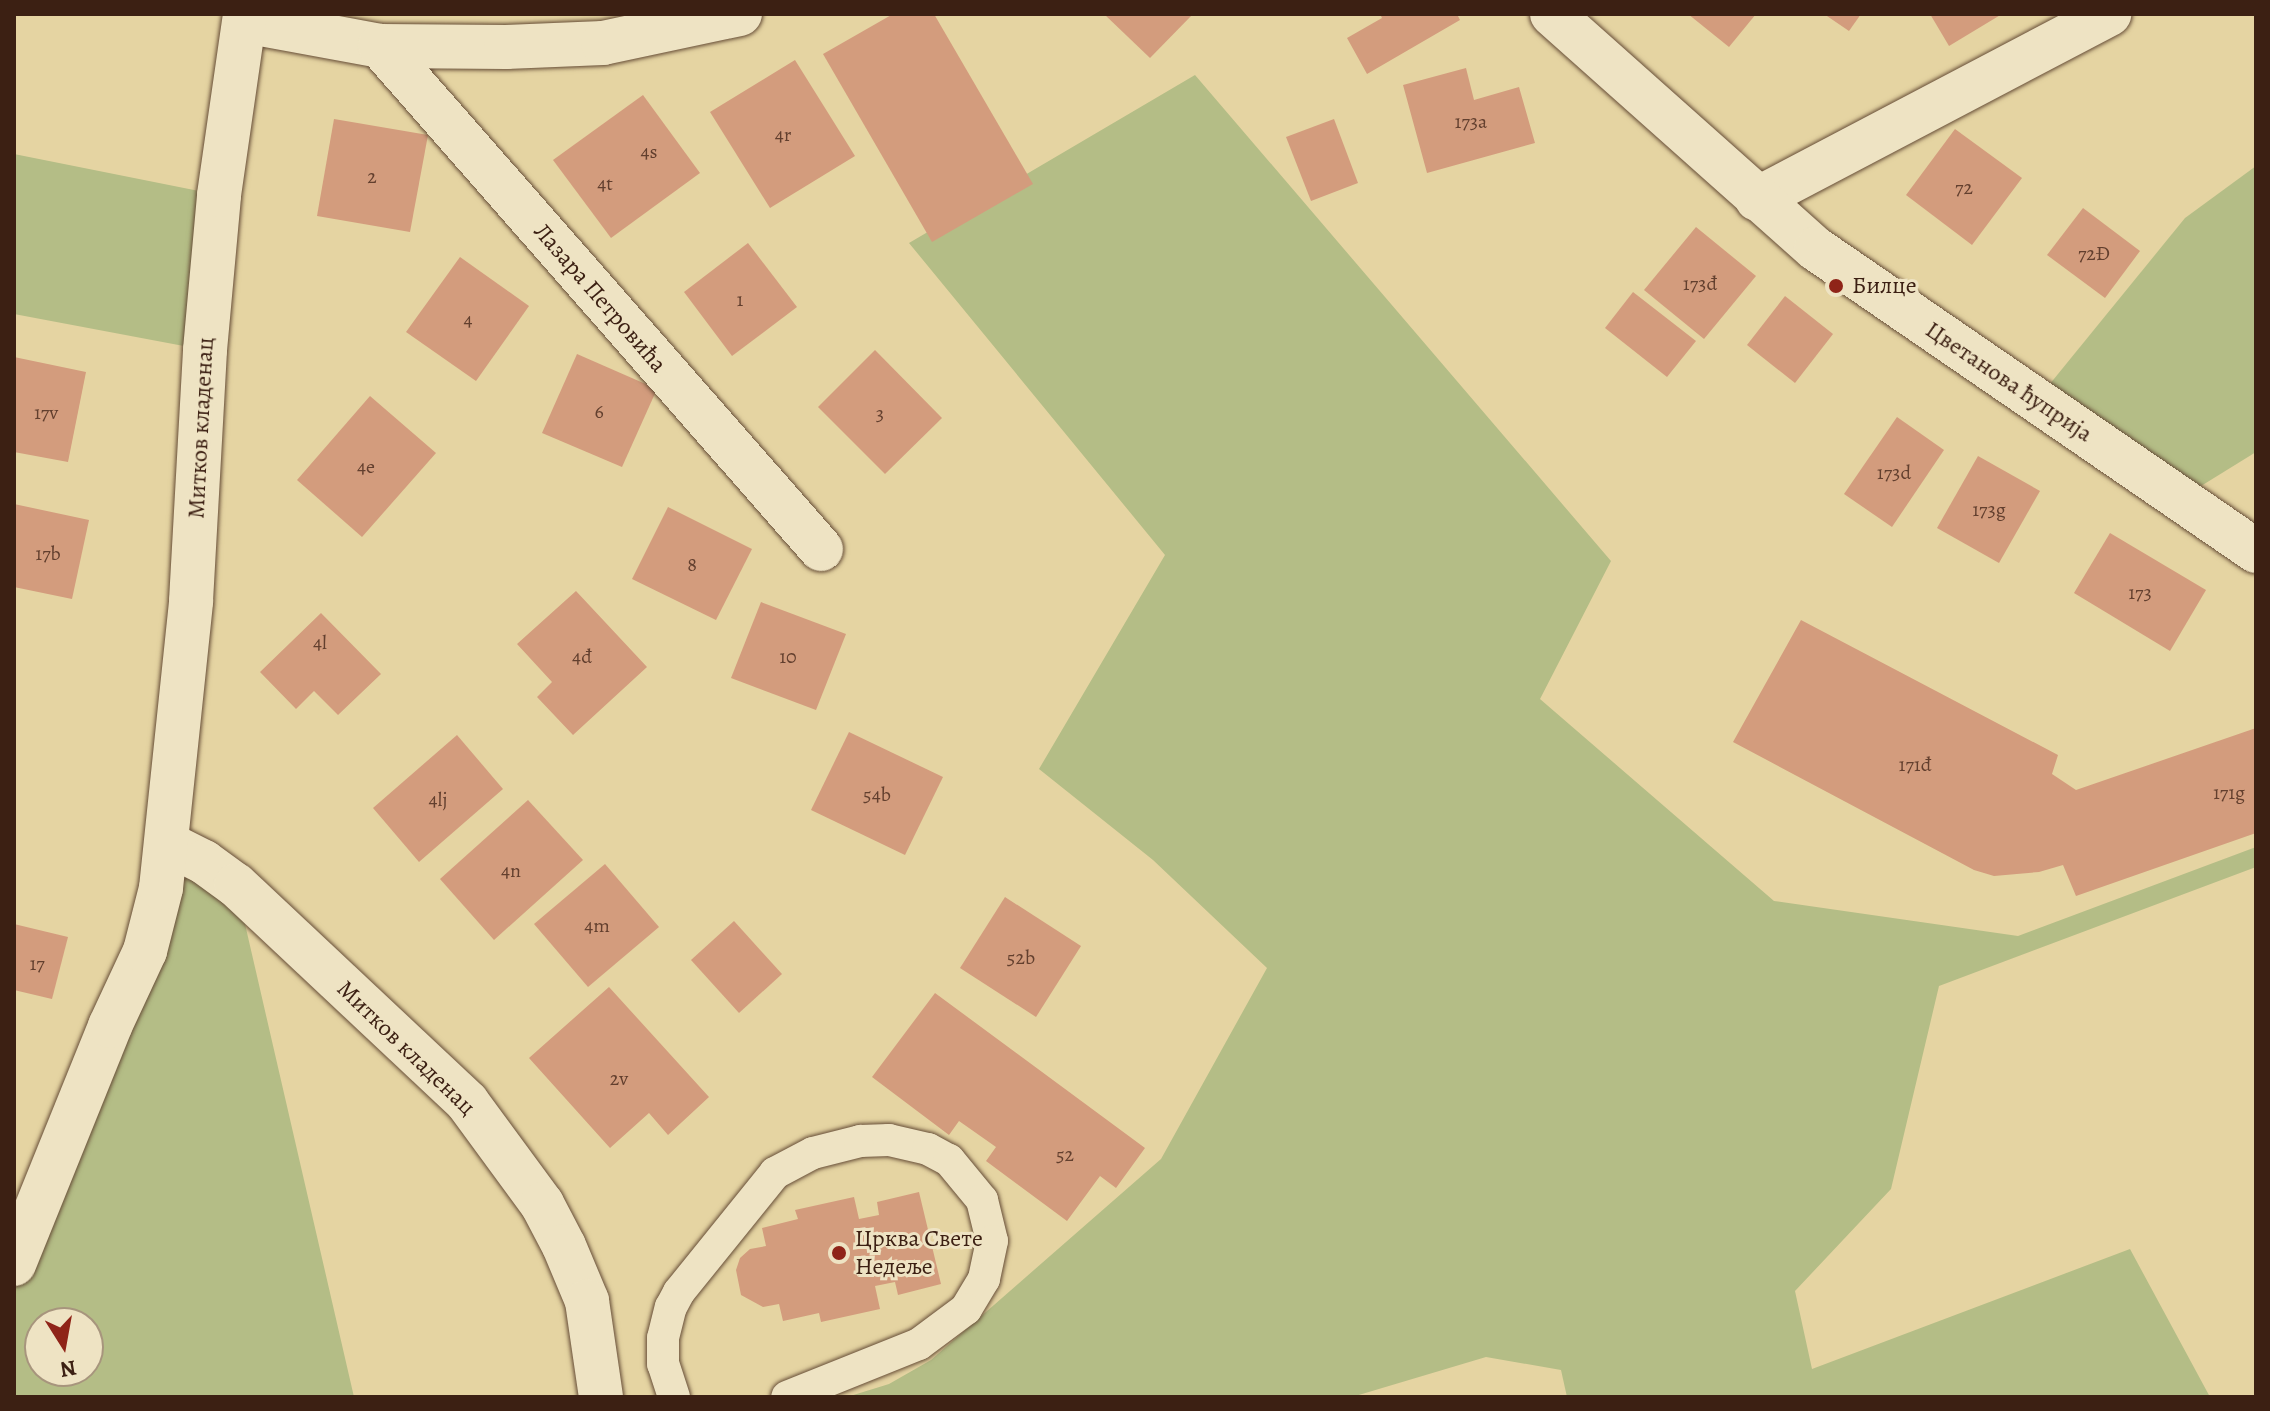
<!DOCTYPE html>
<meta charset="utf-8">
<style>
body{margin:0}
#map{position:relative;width:2270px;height:1411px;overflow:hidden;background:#e5d4a2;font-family:Alegreya,serif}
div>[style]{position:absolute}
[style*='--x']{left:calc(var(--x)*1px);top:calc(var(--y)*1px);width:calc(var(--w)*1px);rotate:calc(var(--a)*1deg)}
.green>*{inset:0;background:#b4bd86}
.building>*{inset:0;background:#d39c7d}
.roads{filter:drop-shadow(0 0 2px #664d37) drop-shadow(0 0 2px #664d37)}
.service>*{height:32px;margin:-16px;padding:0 16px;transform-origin:16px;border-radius:16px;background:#eee3c3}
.minor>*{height:44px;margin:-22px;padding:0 22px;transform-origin:22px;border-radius:22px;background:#eee3c3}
.tertiary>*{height:44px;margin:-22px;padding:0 22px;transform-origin:22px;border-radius:22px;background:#eee3c3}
.dots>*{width:22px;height:22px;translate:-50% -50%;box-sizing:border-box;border:4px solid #eee3c3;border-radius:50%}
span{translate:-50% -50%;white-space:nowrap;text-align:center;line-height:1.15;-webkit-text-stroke:6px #eee3c3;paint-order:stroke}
.number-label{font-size:20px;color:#623f2e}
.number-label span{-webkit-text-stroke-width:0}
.poi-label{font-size:24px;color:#3c2013}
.left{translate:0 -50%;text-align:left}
.street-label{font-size:24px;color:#3c2013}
.frame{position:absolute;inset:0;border:16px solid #3c2013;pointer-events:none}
.north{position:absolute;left:24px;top:1307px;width:80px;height:80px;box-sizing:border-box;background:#eee3c3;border:2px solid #a7957d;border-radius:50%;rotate:169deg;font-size:22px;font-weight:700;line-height:32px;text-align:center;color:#3c2013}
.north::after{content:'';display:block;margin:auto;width:28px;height:36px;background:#8f2418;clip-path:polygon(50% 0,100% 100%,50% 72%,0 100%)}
</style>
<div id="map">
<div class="green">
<i style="clip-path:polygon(1195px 75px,1611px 561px,1540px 699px,1774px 901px,2018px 936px,2256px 847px,2256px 867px,1939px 986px,1891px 1189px,1795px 1291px,1812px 1369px,2130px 1249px,2210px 1397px,1567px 1397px,1561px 1370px,1486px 1357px,1352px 1397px,847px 1397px,889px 1384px,931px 1360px,1161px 1159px,1267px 968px,1153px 860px,1039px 769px,1165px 555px,909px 243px)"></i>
<i style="clip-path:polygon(14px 154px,219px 195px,205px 350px,14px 314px)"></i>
<i style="clip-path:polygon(2256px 166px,2256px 452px,2180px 499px,2036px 401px,2185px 218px)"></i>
<i style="clip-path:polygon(evenodd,168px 844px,236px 885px,354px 1397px,14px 1397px,14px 1264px,168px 844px,40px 1323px,88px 1323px,88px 1371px,40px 1371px,40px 1323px)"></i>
</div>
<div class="building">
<i style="clip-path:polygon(893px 14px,934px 14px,1033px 184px,932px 242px,823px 54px)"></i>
<i style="clip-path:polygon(1104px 14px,1193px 14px,1150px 58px)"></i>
<i style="clip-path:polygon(1380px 14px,1457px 14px,1460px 20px,1367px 74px,1347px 38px,1382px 18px)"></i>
<i style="clip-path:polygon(1688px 14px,1756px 14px,1729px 47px)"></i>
<i style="clip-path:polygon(1824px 14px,1861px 14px,1849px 31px)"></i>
<i style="clip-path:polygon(1930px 14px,2002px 14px,1949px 46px)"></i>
<i style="clip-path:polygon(795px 60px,855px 156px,770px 208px,710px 112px)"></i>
<i style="clip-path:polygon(1466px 68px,1474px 100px,1519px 87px,1535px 143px,1427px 173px,1403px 85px)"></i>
<i style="clip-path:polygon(643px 95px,700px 173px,611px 238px,553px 160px)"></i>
<i style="clip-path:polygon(334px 119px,428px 135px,410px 232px,317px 216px)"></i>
<i style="clip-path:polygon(1334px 119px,1358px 183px,1311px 201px,1286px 137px)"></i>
<i style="clip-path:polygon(1955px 129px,2022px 178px,1972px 245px,1906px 195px)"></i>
<i style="clip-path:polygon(2083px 208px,2140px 251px,2105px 298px,2047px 255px)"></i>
<i style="clip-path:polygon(1696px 227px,1756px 276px,1704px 339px,1644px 290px)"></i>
<i style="clip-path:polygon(748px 243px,797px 307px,732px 356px,684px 292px)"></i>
<i style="clip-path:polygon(460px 257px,529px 306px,476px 381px,406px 332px)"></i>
<i style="clip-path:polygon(1633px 292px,1696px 341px,1667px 377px,1605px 328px)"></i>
<i style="clip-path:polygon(1785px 296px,1833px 334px,1795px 383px,1747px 345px)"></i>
<i style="clip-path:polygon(875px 350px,942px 418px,885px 474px,818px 407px)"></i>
<i style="clip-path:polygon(577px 354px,657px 389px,622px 467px,542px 433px)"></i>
<i style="clip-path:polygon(14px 357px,86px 372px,68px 462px,14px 452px)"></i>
<i style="clip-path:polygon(370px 396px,436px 453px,362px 537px,297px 480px)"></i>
<i style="clip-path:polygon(1897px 417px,1944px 450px,1892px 527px,1844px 494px)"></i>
<i style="clip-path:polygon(1978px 456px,2040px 491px,1999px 563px,1937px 528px)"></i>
<i style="clip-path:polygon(14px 504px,89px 520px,72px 599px,14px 587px)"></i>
<i style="clip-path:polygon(668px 507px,752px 549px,716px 620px,632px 579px)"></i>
<i style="clip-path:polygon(2110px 533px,2206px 590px,2170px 651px,2074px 593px)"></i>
<i style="clip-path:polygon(576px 591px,647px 667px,573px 735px,537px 697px,552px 682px,517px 644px)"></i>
<i style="clip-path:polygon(761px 602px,846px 634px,816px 710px,731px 678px)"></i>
<i style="clip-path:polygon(321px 613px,381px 674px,338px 715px,314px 691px,296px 709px,260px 672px)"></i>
<i style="clip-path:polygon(1801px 620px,2058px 755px,2052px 774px,2076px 790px,2256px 728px,2256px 833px,2076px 896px,2063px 865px,2039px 872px,1994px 876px,1974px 870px,1733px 742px)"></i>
<i style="clip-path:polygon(849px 732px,943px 777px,905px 855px,811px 810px)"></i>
<i style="clip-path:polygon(457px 735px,503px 789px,419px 862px,373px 808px)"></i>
<i style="clip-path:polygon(528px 800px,583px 860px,494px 940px,440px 879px)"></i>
<i style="clip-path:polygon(605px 864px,659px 927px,588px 987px,534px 924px)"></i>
<i style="clip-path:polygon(1005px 897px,1081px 946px,1036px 1017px,960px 968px)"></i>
<i style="clip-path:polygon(734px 921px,782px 974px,739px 1013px,691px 960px)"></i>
<i style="clip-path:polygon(14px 924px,68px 937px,52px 999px,14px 990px)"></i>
<i style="clip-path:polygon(609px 987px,709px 1097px,668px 1135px,649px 1113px,610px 1148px,529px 1058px)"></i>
<i style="clip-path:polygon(935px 993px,1145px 1148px,1116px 1188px,1100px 1176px,1067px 1221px,986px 1161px,996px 1147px,959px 1121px,949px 1135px,872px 1077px)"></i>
<i style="clip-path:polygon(919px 1192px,941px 1284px,898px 1295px,895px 1282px,875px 1286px,880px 1309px,821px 1322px,819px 1313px,783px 1321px,779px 1304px,763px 1307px,741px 1295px,736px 1270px,740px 1258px,750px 1249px,766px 1246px,762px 1228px,798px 1219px,795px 1210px,854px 1197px,859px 1219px,879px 1215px,877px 1202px)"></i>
</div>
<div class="roads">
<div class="service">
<i style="--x:674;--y:1397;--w:35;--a:-108"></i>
<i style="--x:663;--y:1364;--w:26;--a:-90"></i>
<i style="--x:663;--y:1338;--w:32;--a:-76"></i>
<i style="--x:671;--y:1307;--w:17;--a:-62"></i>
<i style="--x:679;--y:1292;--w:153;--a:-51.1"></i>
<i style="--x:775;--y:1173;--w:43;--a:-27.8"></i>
<i style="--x:813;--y:1153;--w:49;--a:-14.3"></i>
<i style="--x:860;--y:1141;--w:29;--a:-2"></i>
<i style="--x:889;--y:1140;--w:40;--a:13"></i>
<i style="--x:928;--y:1149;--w:24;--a:28"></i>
<i style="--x:949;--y:1160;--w:52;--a:50.5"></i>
<i style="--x:982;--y:1200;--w:42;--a:76.3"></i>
<i style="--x:992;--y:1241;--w:39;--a:102"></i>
<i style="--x:984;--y:1279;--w:35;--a:121"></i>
<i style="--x:966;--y:1309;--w:59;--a:143.3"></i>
<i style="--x:919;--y:1344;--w:142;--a:158.1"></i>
</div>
<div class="minor">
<i style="--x:245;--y:21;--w:137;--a:10.5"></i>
<i style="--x:380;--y:46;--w:126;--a:0.5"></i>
<i style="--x:506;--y:47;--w:97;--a:-2.4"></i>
<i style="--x:603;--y:43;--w:140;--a:-12"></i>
<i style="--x:380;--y:46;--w:669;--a:48.76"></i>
<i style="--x:1757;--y:199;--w:398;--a:-27.7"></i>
<i style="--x:168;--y:844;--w:40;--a:26.6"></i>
<i style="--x:204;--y:862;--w:39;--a:36"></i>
<i style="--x:236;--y:885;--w:317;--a:43.2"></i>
<i style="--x:467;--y:1102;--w:127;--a:53.7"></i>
<i style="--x:542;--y:1204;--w:47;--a:62.4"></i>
<i style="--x:564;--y:1246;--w:60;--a:67.3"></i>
<i style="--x:587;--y:1301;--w:97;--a:81.7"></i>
<i style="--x:14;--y:1264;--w:257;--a:-68"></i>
<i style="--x:110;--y:1026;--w:83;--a:-65"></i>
<i style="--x:145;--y:951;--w:65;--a:-75.7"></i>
<i style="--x:161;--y:888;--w:289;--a:-84"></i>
<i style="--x:191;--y:601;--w:251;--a:-86.8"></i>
<i style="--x:205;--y:350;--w:156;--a:-84.8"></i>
<i style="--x:219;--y:195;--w:183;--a:-81.8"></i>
</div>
<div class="tertiary">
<i style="--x:1552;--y:14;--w:353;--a:41.7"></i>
<i style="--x:1816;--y:249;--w:534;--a:34.46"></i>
</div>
</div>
<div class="dots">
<i style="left:1836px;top:286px;background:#8f2418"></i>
<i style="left:839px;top:1253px;background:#8f2418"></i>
</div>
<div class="number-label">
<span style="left:1471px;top:121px">173a</span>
<span style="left:783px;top:134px">4r</span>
<span style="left:649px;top:151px">4s</span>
<span style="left:372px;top:176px">2</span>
<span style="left:605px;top:183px">4t</span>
<span style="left:1964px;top:187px">72</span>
<span style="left:2094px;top:253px">72Đ</span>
<span style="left:1700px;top:283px">173đ</span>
<span style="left:740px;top:299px">1</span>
<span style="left:468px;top:319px">4</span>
<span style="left:599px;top:411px">6</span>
<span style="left:46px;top:412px">17v</span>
<span style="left:880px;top:413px">3</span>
<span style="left:366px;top:466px">4e</span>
<span style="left:1894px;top:472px">173d</span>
<span style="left:1989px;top:509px">173g</span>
<span style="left:48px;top:553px">17b</span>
<span style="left:692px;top:564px">8</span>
<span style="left:2140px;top:592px">173</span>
<span style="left:320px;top:642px">4l</span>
<span style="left:582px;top:656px">4đ</span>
<span style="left:788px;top:656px">10</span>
<span style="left:1915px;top:764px">171đ</span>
<span style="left:2229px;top:792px">171g</span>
<span style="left:877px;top:794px">54b</span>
<span style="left:438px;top:799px">4lj</span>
<span style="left:511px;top:870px">4n</span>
<span style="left:597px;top:925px">4m</span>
<span style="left:1021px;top:957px">52b</span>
<span style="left:37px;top:963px">17</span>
<span style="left:619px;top:1078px">2v</span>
<span style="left:1065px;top:1154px">52</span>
</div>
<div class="poi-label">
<span class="left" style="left:1852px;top:286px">Билце</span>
<span class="left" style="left:855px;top:1253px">Црква Свете<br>Недеље</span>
</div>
<div class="street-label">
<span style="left:600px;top:298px;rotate:49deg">Лазара Петровића</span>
<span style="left:2009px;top:382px;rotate:34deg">Цветанова ћуприја</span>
<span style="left:201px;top:428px;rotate:-87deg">Митков кладенац</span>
<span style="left:406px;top:1048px;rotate:44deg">Митков кладенац</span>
</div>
<div class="frame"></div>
<div class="north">N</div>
</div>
